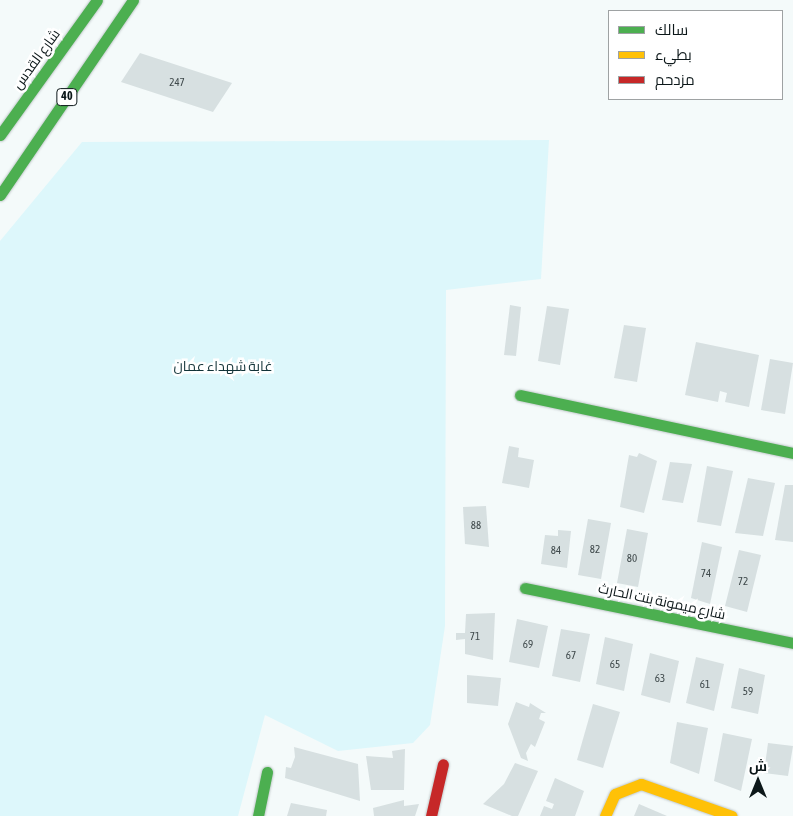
<!DOCTYPE html>
<meta charset="utf-8">
<style>
body{margin:0}
#map{position:relative;width:793px;height:816px;overflow:hidden;background:#f4fafa;font-family:"Asap Condensed",Cairo,sans-serif}
div>[style]{position:absolute}
[style*='--x']{left:calc(var(--x)*1px);top:calc(var(--y)*1px);width:calc(var(--w)*1px);rotate:calc(var(--a)*1deg)}
.green>*{inset:0;background:#ddf7fb}
.building>*{inset:0;background:#d7e0e1}
.roads{filter:drop-shadow(0 0 1px #c1c9ca) drop-shadow(0 0 1px #c1c9ca)}
.fast>*{height:11px;margin:-5.5px;padding:0 5.5px;transform-origin:5.5px;border-radius:5.5px;background:#4caf50}
.slow>*{height:11px;margin:-5.5px;padding:0 5.5px;transform-origin:5.5px;border-radius:5.5px;background:#ffc107}
.jam>*{height:11px;margin:-5.5px;padding:0 5.5px;transform-origin:5.5px;border-radius:5.5px;background:#c62828}
span{translate:-50% -50%;white-space:nowrap;text-align:center;line-height:1.15;-webkit-text-stroke:5px #fff;paint-order:stroke}
.number-label{font-size:11px;color:#3f494b}
.number-label span{-webkit-text-stroke-width:0}
.shield-label span{padding:1px 4px;background:#fff;border:1px solid;border-radius:4px;-webkit-text-stroke-width:0}
.shield-label{font-size:12px;color:#0c1719;font-weight:700}
.street-label{font-size:14px;color:#0c1719}
.park-label{font-size:14px;color:#113338}
.legend{position:absolute;left:608px;top:10px;width:175px;height:90px;box-sizing:border-box;background:#fff;border:1px solid #9ea2a3;margin:0;padding:6px 9px;list-style:none;font-size:15px;color:#0c1719}
.legend li{display:flex;align-items:center;gap:10px;height:25px}
.legend b{width:25px;border:1px solid #9ea2a3}
.north{position:absolute;left:733px;top:756px;width:50px;height:50px;-webkit-text-stroke:4px #fff;paint-order:stroke;rotate:0deg;font-size:14px;font-weight:700;line-height:20px;text-align:center;color:#0c1719}
.north::after{content:'';display:block;margin:auto;width:18px;height:22px;background:#0c1719;clip-path:polygon(50% 0,100% 100%,50% 72%,0 100%)}
</style>
<div id="map">
<div class="green">
<i style="clip-path:polygon(549px 140px,541px 279px,446px 290px,445px 626px,430px 725px,413px 743px,338px 751px,265px 715px,238px 816px,0 816px,0 241px,82px 142px)"></i>
</div>
<div class="building">
<i style="clip-path:polygon(140px 53px,232px 83px,213px 112px,121px 82px)"></i>
<i style="clip-path:polygon(510px 305px,521px 307px,516px 356px,504px 355px)"></i>
<i style="clip-path:polygon(547px 306px,569px 309px,560px 365px,538px 361px)"></i>
<i style="clip-path:polygon(624px 325px,646px 328px,637px 382px,614px 378px)"></i>
<i style="clip-path:polygon(696px 342px,759px 355px,749px 407px,725px 402px,727px 393px,720px 391px,718px 402px,685px 395px)"></i>
<i style="clip-path:polygon(770px 359px,793px 363px,785px 414px,761px 410px)"></i>
<i style="clip-path:polygon(509px 446px,519px 448px,518px 457px,534px 460px,529px 488px,502px 483px)"></i>
<i style="clip-path:polygon(639px 453px,657px 461px,644px 513px,620px 507px,629px 455px,637px 457px)"></i>
<i style="clip-path:polygon(670px 462px,692px 464px,683px 503px,662px 500px)"></i>
<i style="clip-path:polygon(707px 466px,733px 471px,721px 526px,697px 522px)"></i>
<i style="clip-path:polygon(748px 478px,775px 483px,763px 536px,735px 533px)"></i>
<i style="clip-path:polygon(785px 485px,793px 485px,793px 542px,775px 540px)"></i>
<i style="clip-path:polygon(486px 506px,489px 547px,465px 544px,463px 507px)"></i>
<i style="clip-path:polygon(588px 519px,611px 523px,601px 579px,578px 575px)"></i>
<i style="clip-path:polygon(627px 529px,648px 533px,638px 587px,617px 583px)"></i>
<i style="clip-path:polygon(558px 530px,571px 531px,567px 568px,541px 564px,545px 535px,558px 536px)"></i>
<i style="clip-path:polygon(702px 542px,722px 547px,710px 604px,691px 598px)"></i>
<i style="clip-path:polygon(739px 550px,761px 555px,747px 612px,725px 606px)"></i>
<i style="clip-path:polygon(495px 613px,493px 660px,465px 654px,465px 639px,456px 640px,456px 633px,465px 633px,466px 614px)"></i>
<i style="clip-path:polygon(517px 619px,548px 626px,539px 668px,509px 662px)"></i>
<i style="clip-path:polygon(561px 629px,590px 634px,580px 682px,552px 676px)"></i>
<i style="clip-path:polygon(605px 637px,633px 644px,624px 691px,596px 684px)"></i>
<i style="clip-path:polygon(650px 653px,679px 661px,670px 703px,641px 695px)"></i>
<i style="clip-path:polygon(696px 657px,724px 664px,714px 711px,686px 703px)"></i>
<i style="clip-path:polygon(739px 668px,765px 675px,758px 714px,731px 708px)"></i>
<i style="clip-path:polygon(467px 675px,501px 678px,498px 706px,467px 703px)"></i>
<i style="clip-path:polygon(516px 702px,529px 707px,530px 703px,546px 713px,541px 713px,539px 719px,545px 722px,535px 747px,531px 744px,526px 753px,528px 761px,521px 758px,508px 724px)"></i>
<i style="clip-path:polygon(593px 704px,620px 712px,603px 768px,577px 760px)"></i>
<i style="clip-path:polygon(677px 722px,708px 728px,699px 774px,670px 763px)"></i>
<i style="clip-path:polygon(723px 733px,752px 739px,741px 791px,714px 781px)"></i>
<i style="clip-path:polygon(768px 743px,793px 746px,788px 776px,764px 773px)"></i>
<i style="clip-path:polygon(294px 747px,358px 764px,360px 801px,285px 778px,286px 767px,291px 768px,295px 757px)"></i>
<i style="clip-path:polygon(405px 749px,404px 790px,371px 790px,366px 756px,393px 758px,392px 751px)"></i>
<i style="clip-path:polygon(515px 763px,538px 771px,518px 816px,512px 816px,483px 804px,504px 784px)"></i>
<i style="clip-path:polygon(555px 778px,584px 791px,575px 816px,540px 816px,544px 806px,552px 809px,554px 804px,546px 801px)"></i>
<i style="clip-path:polygon(404px 800px,404px 806px,419px 804px,415px 816px,374px 816px,373px 808px)"></i>
<i style="clip-path:polygon(291px 803px,327px 810px,326px 816px,287px 816px)"></i>
<i style="clip-path:polygon(639px 804px,667px 816px,634px 816px)"></i>
</div>
<div class="roads">
<div class="fast">
<i style="--x:0;--y:135;--w:166;--a:-54.3"></i>
<i style="--x:0;--y:195;--w:236;--a:-55.7"></i>
<i style="--x:520;--y:395;--w:279;--a:12"></i>
<i style="--x:525;--y:588;--w:274;--a:11.6"></i>
<i style="--x:258;--y:816;--w:45;--a:-78.4"></i>
</div>
<div class="slow">
<i style="--x:605;--y:816;--w:24;--a:-66"></i>
<i style="--x:615;--y:794;--w:28;--a:-21"></i>
<i style="--x:641;--y:784;--w:96;--a:19.4"></i>
</div>
<div class="jam">
<i style="--x:431;--y:816;--w:53;--a:-77"></i>
</div>
</div>
<div class="number-label">
<span style="left:177px;top:82px">247</span>
<span style="left:476px;top:525px">88</span>
<span style="left:595px;top:549px">82</span>
<span style="left:556px;top:550px">84</span>
<span style="left:632px;top:558px">80</span>
<span style="left:706px;top:573px">74</span>
<span style="left:743px;top:581px">72</span>
<span style="left:475px;top:636px">71</span>
<span style="left:528px;top:644px">69</span>
<span style="left:571px;top:655px">67</span>
<span style="left:615px;top:664px">65</span>
<span style="left:660px;top:678px">63</span>
<span style="left:705px;top:684px">61</span>
<span style="left:748px;top:691px">59</span>
</div>
<div class="shield-label">
<span style="left:67px;top:97px">40</span>
</div>
<div class="street-label">
<span style="left:36px;top:59px;rotate:-54deg">شارع القدس</span>
<span style="left:662px;top:601px;rotate:12deg">شارع ميمونة بنت الحارث</span>
</div>
<div class="park-label">
<span style="left:223px;top:366px">غابة شهداء عمان</span>
</div>
<ul class="legend">
<li><b style="height:6px;background:#4caf50"></b>سالك</li>
<li><b style="height:6px;background:#ffc107"></b>بطيء</li>
<li><b style="height:6px;background:#c62828"></b>مزدحم</li>
</ul>
<div class="north">ش</div>
</div>
